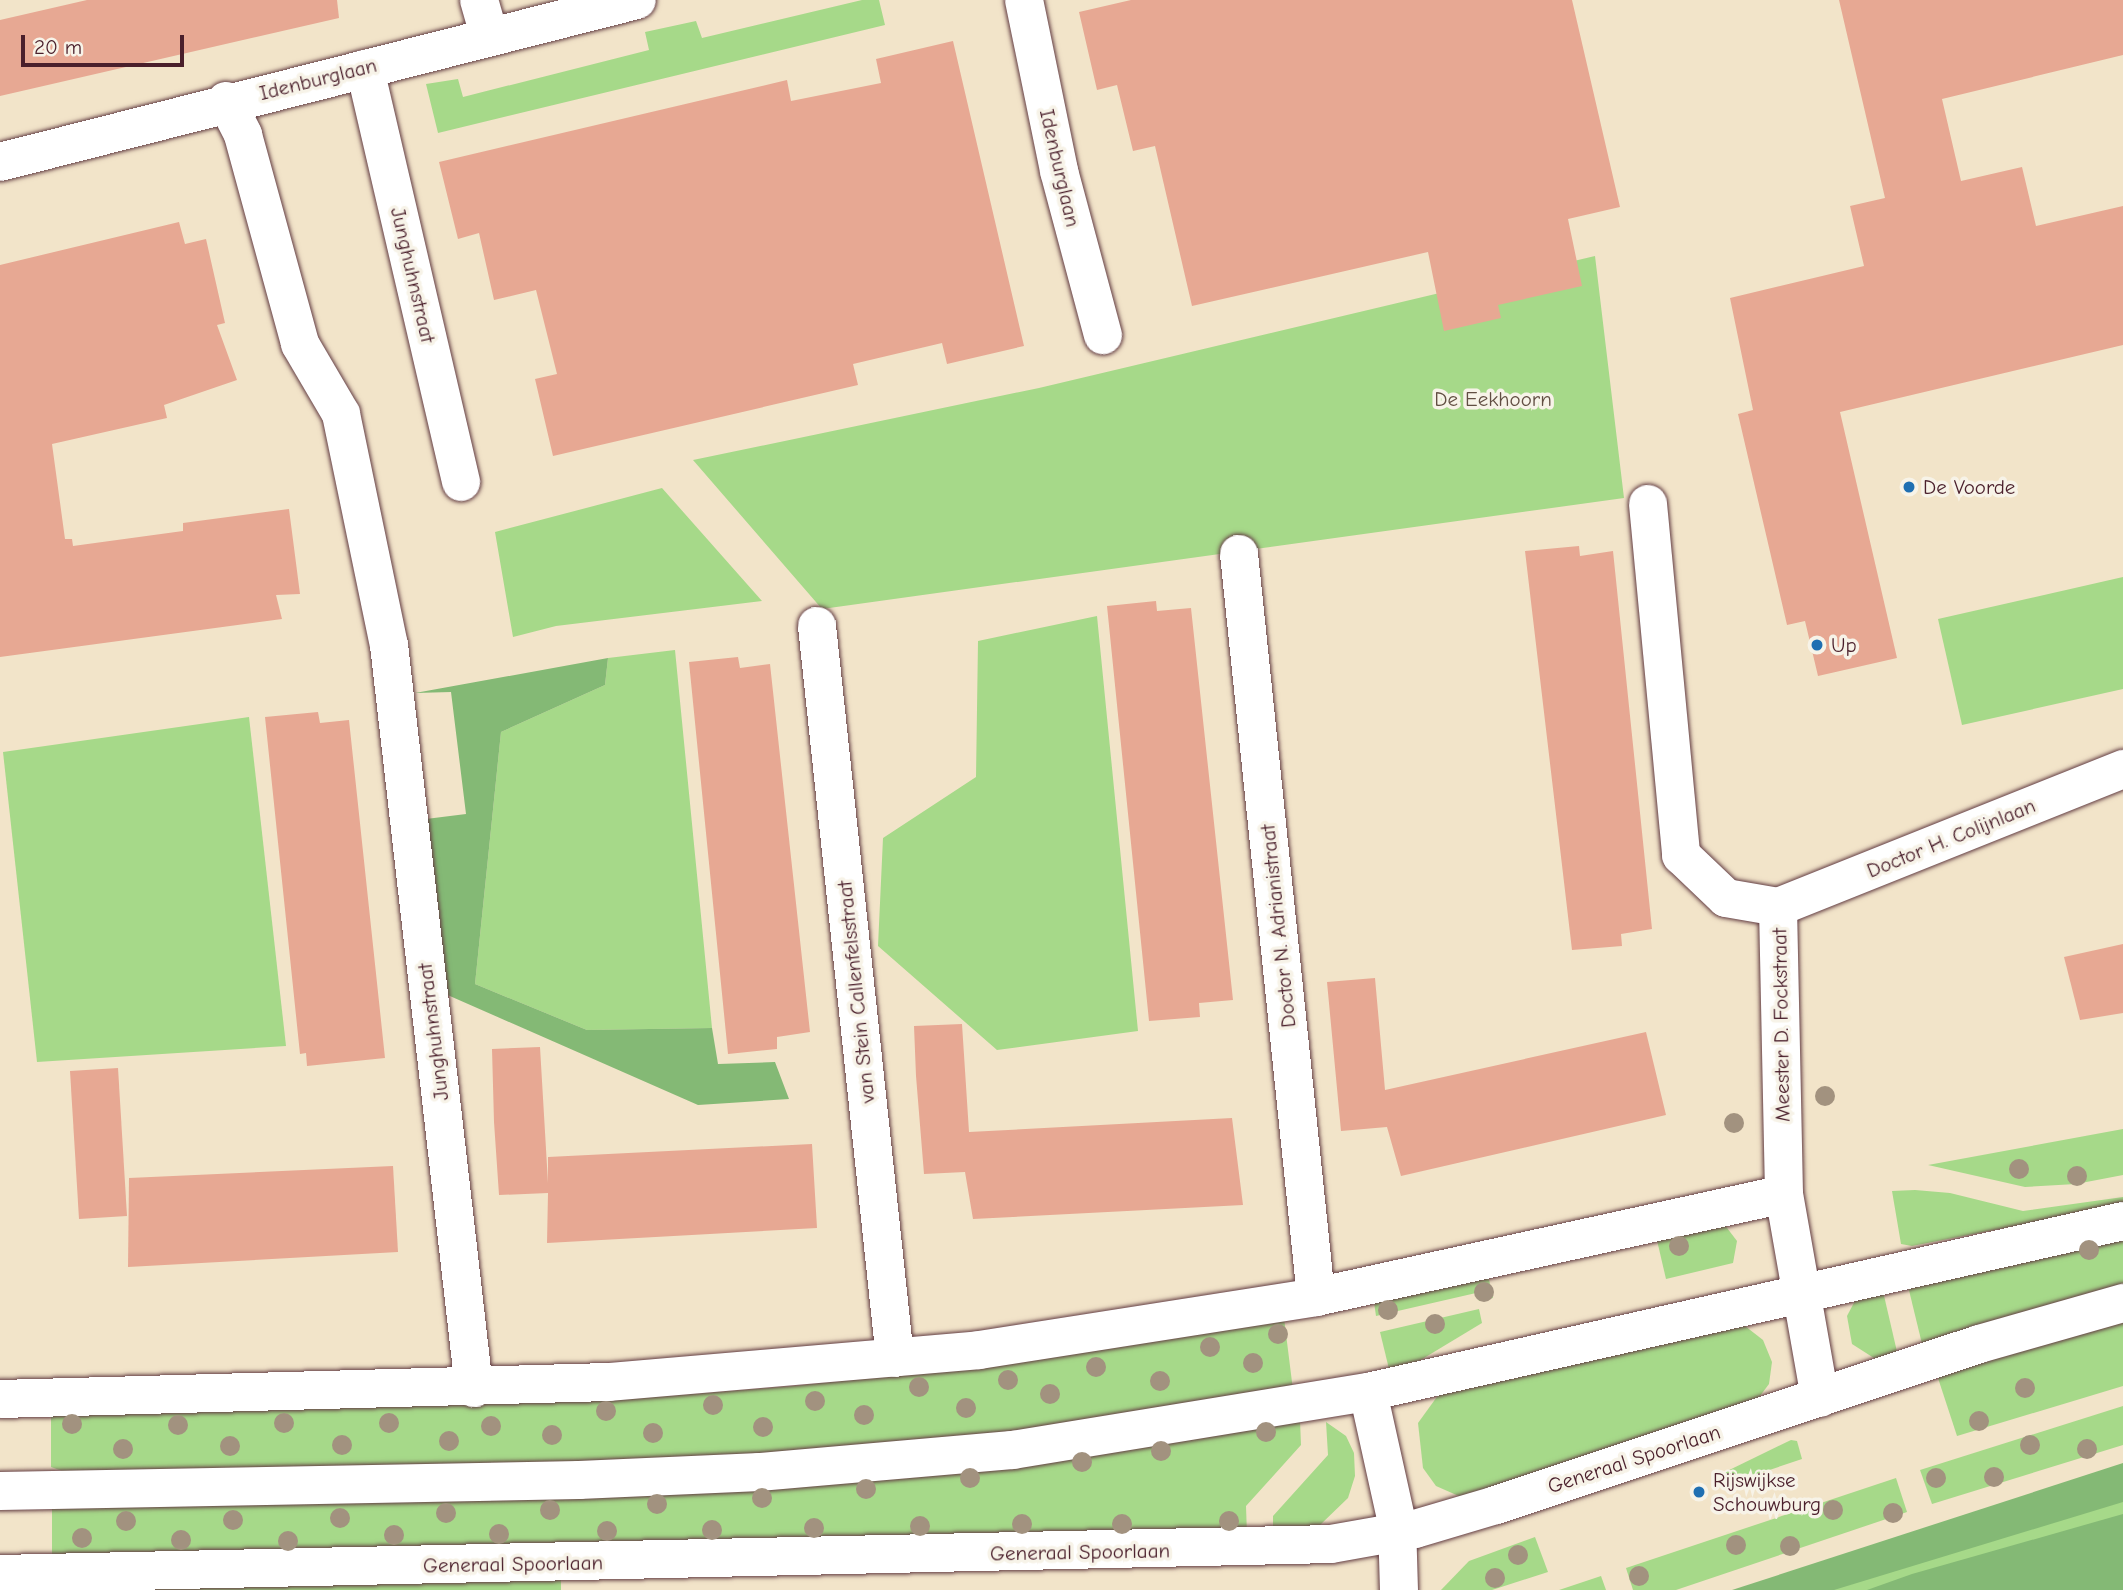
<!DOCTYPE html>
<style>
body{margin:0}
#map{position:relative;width:2123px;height:1590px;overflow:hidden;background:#f2e4c9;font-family:"Comic Neue",sans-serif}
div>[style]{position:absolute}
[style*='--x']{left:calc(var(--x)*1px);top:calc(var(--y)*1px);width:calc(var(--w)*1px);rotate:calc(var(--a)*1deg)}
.green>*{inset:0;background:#a6d989}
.forest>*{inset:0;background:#84b975}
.building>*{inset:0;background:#e7a893}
.roads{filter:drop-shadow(0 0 2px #633d43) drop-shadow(0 0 2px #633d43)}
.minor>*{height:38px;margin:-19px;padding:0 19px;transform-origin:19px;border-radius:19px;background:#fff}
.major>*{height:38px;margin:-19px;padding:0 19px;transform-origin:19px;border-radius:19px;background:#fff}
.trees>*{width:20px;height:20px;margin:-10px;border-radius:50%;background:#a2927f}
.dots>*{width:19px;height:19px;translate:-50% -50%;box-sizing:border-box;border:4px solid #f7f3e8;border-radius:50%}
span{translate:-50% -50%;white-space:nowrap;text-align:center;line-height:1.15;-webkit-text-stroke:7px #f7f3e8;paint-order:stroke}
.street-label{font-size:21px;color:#4a1f2b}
.park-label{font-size:21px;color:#614e42}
.poi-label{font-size:21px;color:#4a1f2b}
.left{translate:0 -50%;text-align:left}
.scale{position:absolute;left:21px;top:35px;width:163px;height:32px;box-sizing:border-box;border:4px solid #4a1f2b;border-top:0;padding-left:9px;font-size:21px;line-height:24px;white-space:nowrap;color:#4a1f2b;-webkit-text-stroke:5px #f7f3e8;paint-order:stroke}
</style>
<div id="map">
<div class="green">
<i style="clip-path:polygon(862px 0,879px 0,885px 25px,438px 133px,426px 84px,458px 79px,463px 97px,649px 50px,645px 32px,696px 21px,702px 38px)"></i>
<i style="clip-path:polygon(1595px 256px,1624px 498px,822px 609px,693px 460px,1039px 388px)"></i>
<i style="clip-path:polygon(662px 488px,762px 601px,556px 626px,513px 637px,495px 532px)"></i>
<i style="clip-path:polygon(2123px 577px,2123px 689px,1962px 725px,1938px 619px)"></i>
<i style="clip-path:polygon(1097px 616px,1138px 1031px,997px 1050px,878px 946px,883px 838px,976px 777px,978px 641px)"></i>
<i style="clip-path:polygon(675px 650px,712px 1028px,587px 1030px,475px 984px,501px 732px,605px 685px,608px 658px)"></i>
<i style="clip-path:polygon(249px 717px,286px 1046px,37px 1062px,3px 752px)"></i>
<i style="clip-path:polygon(2123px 1129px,2123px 1175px,2076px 1184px,2025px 1187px,1928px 1165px)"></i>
<i style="clip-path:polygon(1915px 1190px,1950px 1193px,2023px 1211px,2123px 1197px,2123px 1205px,1912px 1246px,1901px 1244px,1892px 1191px)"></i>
<i style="clip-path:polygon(1724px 1224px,1737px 1241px,1733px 1263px,1666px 1279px,1656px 1236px)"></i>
<i style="clip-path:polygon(2123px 1234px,2123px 1288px,1923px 1348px,1907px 1282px)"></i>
<i style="clip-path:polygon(1488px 1275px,1493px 1298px,1479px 1301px,1476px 1293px,1376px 1316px,1374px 1302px)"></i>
<i style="clip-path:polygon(1882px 1287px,1898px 1356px,1877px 1360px,1852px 1344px,1847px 1316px,1857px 1297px)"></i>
<i style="clip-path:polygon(1479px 1309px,1482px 1323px,1419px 1361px,1389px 1369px,1380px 1332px)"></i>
<i style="clip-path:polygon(2123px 1317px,2123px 1386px,1957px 1436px,1937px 1375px)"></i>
<i style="clip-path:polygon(1284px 1318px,1293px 1390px,1080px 1424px,770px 1457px,71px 1474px,51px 1467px,51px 1415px,667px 1396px,793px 1386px,936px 1371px)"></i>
<i style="clip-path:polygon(1745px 1326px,1763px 1340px,1772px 1362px,1769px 1384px,1757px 1400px,1461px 1497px,1436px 1486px,1423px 1468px,1418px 1423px,1439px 1394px)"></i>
<i style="clip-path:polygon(2123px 1406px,2123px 1445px,1932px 1504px,1920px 1470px)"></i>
<i style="clip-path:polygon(1300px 1420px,1301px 1445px,1246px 1506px,1247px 1535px,52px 1556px,52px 1505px)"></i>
<i style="clip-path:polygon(1326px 1422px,1346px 1436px,1354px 1453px,1355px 1476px,1348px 1498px,1320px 1525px,1273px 1535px,1273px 1516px,1328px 1455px)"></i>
<i style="clip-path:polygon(1791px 1440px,1797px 1441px,1802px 1459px,1722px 1486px,1719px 1475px)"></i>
<i style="clip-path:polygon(1896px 1478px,1907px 1512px,1676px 1590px,1633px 1590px,1626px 1568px)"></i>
<i style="clip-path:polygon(2123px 1483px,2123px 1590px,1782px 1590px)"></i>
<i style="clip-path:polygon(1535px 1537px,1548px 1572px,1492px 1590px,1441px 1590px,1469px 1561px)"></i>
<i style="clip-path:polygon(561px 1576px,561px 1590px,53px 1590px)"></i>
<i style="clip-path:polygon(1601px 1576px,1606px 1590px,1559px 1590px)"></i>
</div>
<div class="forest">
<i style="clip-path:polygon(608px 658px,605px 685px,501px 732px,475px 984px,587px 1030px,712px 1028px,718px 1064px,775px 1062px,789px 1099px,698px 1105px,443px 993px,426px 819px,466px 814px,451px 692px,415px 693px)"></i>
<i style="clip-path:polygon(2123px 1463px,2123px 1502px,1834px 1590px,1732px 1590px)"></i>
<i style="clip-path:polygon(2123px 1514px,2123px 1590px,1867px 1590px,1912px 1574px)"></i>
</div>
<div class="building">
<i style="clip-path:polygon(87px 0,337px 0,339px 18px,0 96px,0 20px)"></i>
<i style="clip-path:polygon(1131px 0,1572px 0,1620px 207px,1568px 219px,1582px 286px,1498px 305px,1501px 318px,1444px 331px,1428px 252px,1192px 306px,1155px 146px,1133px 151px,1117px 85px,1097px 90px,1079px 12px)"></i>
<i style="clip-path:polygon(1839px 0,2123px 0,2123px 55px,1942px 99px,1961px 181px,2022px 167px,2036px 226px,2123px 206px,2123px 345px,1840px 412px,1897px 658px,1818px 676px,1805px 621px,1787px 625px,1738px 414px,1753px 410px,1730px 298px,1864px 266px,1850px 206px,1885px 198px)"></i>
<i style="clip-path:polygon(953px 41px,1024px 346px,947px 364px,942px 343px,853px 364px,858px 385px,553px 456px,535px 379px,557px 374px,536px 290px,494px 300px,479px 233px,458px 239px,439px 162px,787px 80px,791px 101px,881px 83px,876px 59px)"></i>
<i style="clip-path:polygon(179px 222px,185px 244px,206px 239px,225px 323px,217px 325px,237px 380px,164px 405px,167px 418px,52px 444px,65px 539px,72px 539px,73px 546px,183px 531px,183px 523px,289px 509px,300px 594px,276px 595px,282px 619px,0 657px,0 265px)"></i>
<i style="clip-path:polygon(1579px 546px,1580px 556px,1613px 551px,1652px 929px,1621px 934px,1622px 946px,1572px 950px,1525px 551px)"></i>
<i style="clip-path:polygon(1156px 601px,1157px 611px,1191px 608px,1233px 1000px,1199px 1003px,1200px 1017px,1149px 1021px,1107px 606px)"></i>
<i style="clip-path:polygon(738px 657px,740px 668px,770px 664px,810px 1032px,777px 1037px,777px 1049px,728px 1054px,689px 662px)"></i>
<i style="clip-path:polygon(318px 712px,320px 723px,349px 720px,385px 1058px,307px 1066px,306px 1053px,300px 1054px,265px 717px)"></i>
<i style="clip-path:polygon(2123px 944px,2123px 1013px,2080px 1020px,2064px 957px)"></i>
<i style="clip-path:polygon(1375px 978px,1385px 1090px,1646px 1032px,1666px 1115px,1401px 1176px,1387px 1127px,1341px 1131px,1327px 982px)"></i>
<i style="clip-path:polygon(962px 1024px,969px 1132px,1232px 1118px,1243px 1205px,973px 1219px,965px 1172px,924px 1174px,916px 1076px,914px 1026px)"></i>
<i style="clip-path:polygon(540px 1047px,548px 1183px,548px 1157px,812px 1144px,817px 1228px,547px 1243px,548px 1193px,499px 1195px,494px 1122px,492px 1049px)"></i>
<i style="clip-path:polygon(118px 1068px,127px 1216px,79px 1219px,70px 1071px)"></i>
<i style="clip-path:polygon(393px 1166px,398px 1252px,128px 1267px,129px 1178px)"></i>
</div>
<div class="roads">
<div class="minor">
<i style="--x:479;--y:0;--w:37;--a:74"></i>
<i style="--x:1024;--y:0;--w:175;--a:78.4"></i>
<i style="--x:1059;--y:171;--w:170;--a:75"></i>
<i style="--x:365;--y:69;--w:424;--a:76.9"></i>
<i style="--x:226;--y:101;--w:38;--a:63"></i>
<i style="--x:243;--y:135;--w:217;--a:74.7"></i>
<i style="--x:300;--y:344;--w:81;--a:59.6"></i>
<i style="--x:341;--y:414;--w:236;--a:78.3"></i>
<i style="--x:389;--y:645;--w:748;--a:83.47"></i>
<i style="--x:0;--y:162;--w:657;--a:-14.27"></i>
<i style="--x:1648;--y:504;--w:353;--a:84.6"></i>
<i style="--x:1681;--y:855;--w:62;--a:43.7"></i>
<i style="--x:1726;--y:898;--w:53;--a:9.8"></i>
<i style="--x:1239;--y:554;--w:747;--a:84.08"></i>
<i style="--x:817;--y:626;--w:736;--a:83.92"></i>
<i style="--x:1778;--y:907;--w:287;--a:88.8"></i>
<i style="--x:1784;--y:1194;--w:207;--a:80"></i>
<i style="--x:1778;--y:907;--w:372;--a:-21.8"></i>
<i style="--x:1368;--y:1392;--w:134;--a:77.5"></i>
<i style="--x:1397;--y:1523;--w:67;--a:88.3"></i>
<i style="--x:0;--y:1399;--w:609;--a:-1.6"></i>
<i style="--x:609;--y:1382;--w:371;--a:-4.9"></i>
<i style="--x:979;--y:1350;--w:341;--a:-8.9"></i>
<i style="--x:1316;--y:1297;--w:479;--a:-12.4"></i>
</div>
<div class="major">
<i style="--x:0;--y:1491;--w:579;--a:-1.09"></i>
<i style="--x:579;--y:1480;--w:181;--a:-2.5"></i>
<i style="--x:760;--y:1472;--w:254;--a:-5"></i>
<i style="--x:1013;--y:1450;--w:360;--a:-9.3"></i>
<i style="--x:1368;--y:1392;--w:774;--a:-12.76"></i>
<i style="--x:0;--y:1574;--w:1331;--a:-1.29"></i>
<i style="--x:1331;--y:1544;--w:85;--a:-10.1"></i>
<i style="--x:1415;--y:1529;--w:84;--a:-16.5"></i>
<i style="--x:1496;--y:1505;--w:509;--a:-18.43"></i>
<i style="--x:1979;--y:1344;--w:150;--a:-15.9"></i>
</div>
</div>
<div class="trees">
<i style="left:1825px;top:1096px"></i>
<i style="left:1734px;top:1123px"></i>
<i style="left:2019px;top:1169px"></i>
<i style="left:2077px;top:1176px"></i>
<i style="left:1679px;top:1246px"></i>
<i style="left:2089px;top:1250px"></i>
<i style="left:1484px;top:1292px"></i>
<i style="left:1388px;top:1310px"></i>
<i style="left:1435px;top:1324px"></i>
<i style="left:1278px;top:1334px"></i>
<i style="left:1210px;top:1347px"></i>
<i style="left:1253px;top:1363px"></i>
<i style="left:1096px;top:1367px"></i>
<i style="left:1008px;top:1380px"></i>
<i style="left:1160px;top:1381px"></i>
<i style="left:919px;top:1387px"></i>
<i style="left:2025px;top:1388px"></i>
<i style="left:1050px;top:1394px"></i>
<i style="left:815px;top:1401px"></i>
<i style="left:713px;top:1405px"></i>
<i style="left:966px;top:1408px"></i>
<i style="left:606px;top:1411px"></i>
<i style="left:864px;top:1415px"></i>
<i style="left:1979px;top:1421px"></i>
<i style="left:284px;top:1423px"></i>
<i style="left:389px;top:1423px"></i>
<i style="left:72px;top:1424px"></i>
<i style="left:178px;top:1425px"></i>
<i style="left:491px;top:1426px"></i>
<i style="left:763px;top:1427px"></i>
<i style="left:1266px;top:1432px"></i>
<i style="left:653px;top:1433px"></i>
<i style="left:552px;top:1435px"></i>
<i style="left:449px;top:1441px"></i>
<i style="left:342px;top:1445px"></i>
<i style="left:2030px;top:1445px"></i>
<i style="left:230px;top:1446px"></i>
<i style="left:123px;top:1449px"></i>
<i style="left:2087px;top:1449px"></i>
<i style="left:1161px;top:1451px"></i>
<i style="left:1082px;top:1462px"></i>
<i style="left:1994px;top:1477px"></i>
<i style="left:970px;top:1478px"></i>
<i style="left:1936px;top:1478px"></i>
<i style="left:866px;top:1489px"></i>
<i style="left:762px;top:1498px"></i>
<i style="left:657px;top:1504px"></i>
<i style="left:550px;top:1510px"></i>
<i style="left:1833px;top:1510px"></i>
<i style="left:446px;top:1513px"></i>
<i style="left:1893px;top:1513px"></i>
<i style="left:340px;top:1518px"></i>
<i style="left:233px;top:1520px"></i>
<i style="left:126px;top:1521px"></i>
<i style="left:1229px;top:1521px"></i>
<i style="left:1022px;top:1524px"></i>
<i style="left:1122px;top:1524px"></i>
<i style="left:920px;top:1526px"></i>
<i style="left:814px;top:1528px"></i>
<i style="left:712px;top:1530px"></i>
<i style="left:607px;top:1531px"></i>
<i style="left:499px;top:1534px"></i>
<i style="left:394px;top:1535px"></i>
<i style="left:82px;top:1538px"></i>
<i style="left:181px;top:1540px"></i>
<i style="left:288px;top:1541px"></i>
<i style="left:1736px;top:1545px"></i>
<i style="left:1790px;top:1546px"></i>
<i style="left:1518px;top:1555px"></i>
<i style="left:1639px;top:1576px"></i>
<i style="left:1495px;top:1578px"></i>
</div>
<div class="dots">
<i style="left:1909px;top:487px;background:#1f6fb2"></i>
<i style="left:1817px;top:645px;background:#1f6fb2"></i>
<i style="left:1699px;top:1492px;background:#1f6fb2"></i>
</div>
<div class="street-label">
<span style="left:318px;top:79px;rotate:-14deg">Idenburglaan</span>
<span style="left:1060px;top:168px;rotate:77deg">Idenburglaan</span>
<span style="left:413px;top:275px;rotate:77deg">Junghuhnstraat</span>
<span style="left:1951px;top:838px;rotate:-22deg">Doctor H. Colijnlaan</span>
<span style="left:1278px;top:926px;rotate:-96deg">Doctor N. Adrianistraat</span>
<span style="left:856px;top:992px;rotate:-96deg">van Stein Callenfelsstraat</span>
<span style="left:1781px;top:1025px;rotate:-91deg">Meester D. Fockstraat</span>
<span style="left:433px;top:1032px;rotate:-97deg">Junghuhnstraat</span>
<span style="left:1634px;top:1459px;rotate:-18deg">Generaal Spoorlaan</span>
<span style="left:1080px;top:1552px;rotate:-1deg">Generaal Spoorlaan</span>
<span style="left:513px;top:1564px;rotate:-1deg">Generaal Spoorlaan</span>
</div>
<div class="park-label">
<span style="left:1493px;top:399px">De Eekhoorn</span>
</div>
<div class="poi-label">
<span class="left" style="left:1923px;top:487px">De Voorde</span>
<span class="left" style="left:1831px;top:645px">Up</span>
<span class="left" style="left:1713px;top:1492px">Rijswijkse<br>Schouwburg</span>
</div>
<div class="scale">20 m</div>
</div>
